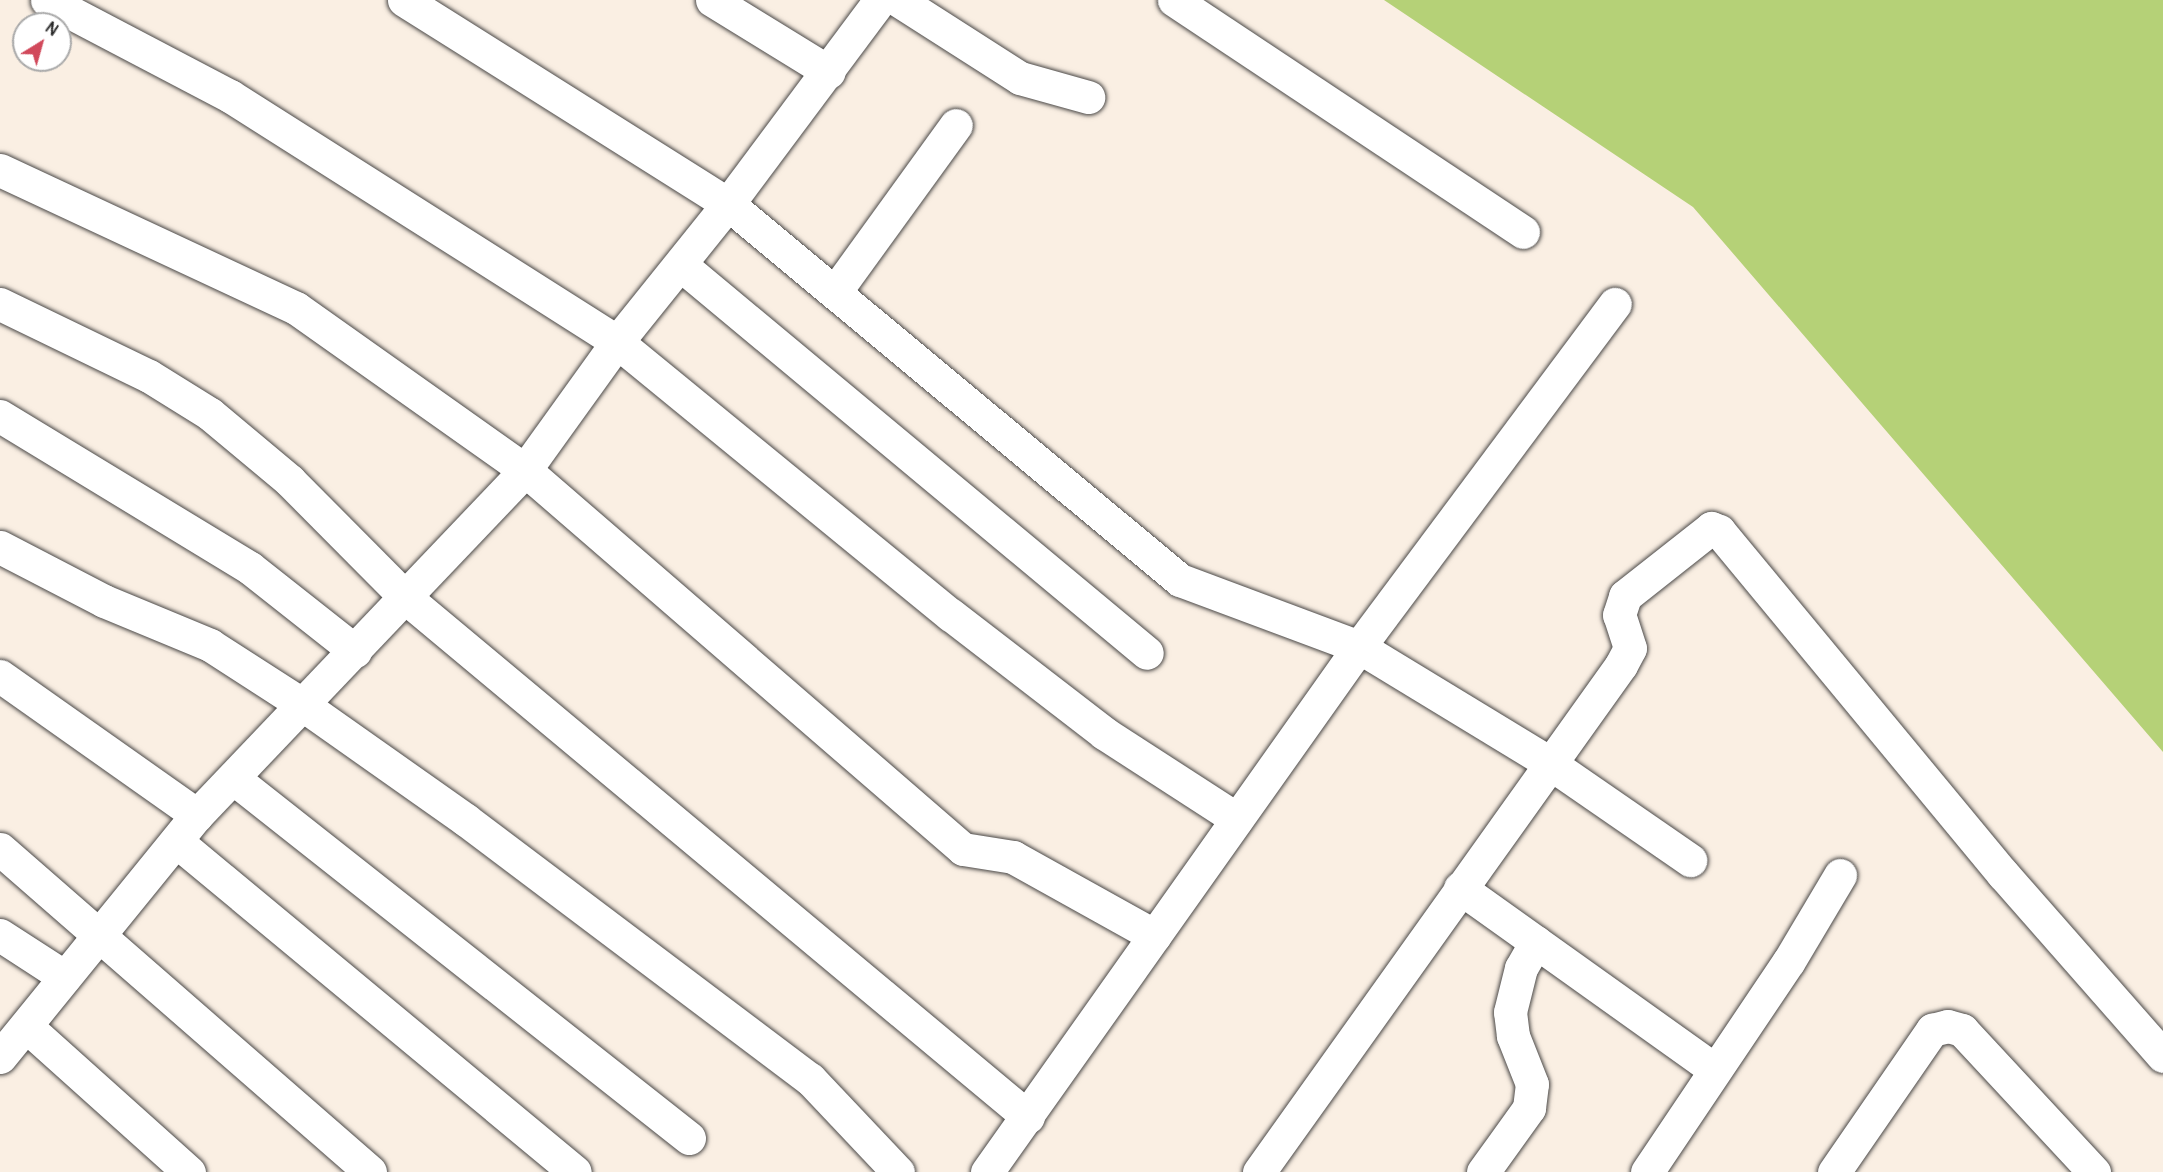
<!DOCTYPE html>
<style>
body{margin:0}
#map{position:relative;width:2163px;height:1172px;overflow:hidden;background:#faefe3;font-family:Pangolin,sans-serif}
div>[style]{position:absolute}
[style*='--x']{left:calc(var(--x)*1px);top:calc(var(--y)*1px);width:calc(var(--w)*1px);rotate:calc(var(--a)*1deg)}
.green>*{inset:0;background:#b5d177}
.roads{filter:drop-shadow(0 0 2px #4a4847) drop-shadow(0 0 2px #4a4847)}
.minor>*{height:33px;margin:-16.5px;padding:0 16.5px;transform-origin:16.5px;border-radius:16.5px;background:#fff}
span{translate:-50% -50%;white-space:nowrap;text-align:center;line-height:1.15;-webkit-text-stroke:6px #fff;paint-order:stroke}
.north{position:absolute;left:12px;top:12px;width:60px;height:60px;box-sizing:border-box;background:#fff;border:2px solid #aaa;border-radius:50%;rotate:37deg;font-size:16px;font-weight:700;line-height:24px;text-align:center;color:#2b2b2b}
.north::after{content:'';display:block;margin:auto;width:21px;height:27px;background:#d1495b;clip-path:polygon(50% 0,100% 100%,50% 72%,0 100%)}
</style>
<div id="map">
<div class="green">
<i style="clip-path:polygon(1384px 0,2163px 0,2163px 752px,1693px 207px)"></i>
</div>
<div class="roads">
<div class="minor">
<i style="--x:47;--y:0;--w:207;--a:27.7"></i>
<i style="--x:230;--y:96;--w:459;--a:32.4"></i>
<i style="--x:617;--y:342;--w:431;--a:39.3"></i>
<i style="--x:951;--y:615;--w:193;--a:37.6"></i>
<i style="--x:1104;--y:733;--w:158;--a:32.9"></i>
<i style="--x:404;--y:0;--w:383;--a:32.2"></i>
<i style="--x:728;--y:204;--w:588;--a:39.76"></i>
<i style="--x:1180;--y:580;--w:191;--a:20.5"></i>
<i style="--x:1359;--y:647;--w:221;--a:31.3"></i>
<i style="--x:1548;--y:762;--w:173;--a:34.6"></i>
<i style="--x:712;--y:0;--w:137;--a:31.6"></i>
<i style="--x:898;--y:0;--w:145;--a:32.6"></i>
<i style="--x:1020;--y:78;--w:71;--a:15.6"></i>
<i style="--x:1174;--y:0;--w:419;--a:33.6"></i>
<i style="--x:0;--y:170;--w:327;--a:25"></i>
<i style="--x:296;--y:308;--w:281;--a:35.3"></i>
<i style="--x:525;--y:470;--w:579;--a:40.87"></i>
<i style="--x:963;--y:849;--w:51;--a:9.1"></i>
<i style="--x:1013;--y:857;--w:162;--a:29.1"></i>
<i style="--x:681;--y:265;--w:606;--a:39.78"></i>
<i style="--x:835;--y:292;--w:206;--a:-54.1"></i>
<i style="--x:0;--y:304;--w:165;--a:25.8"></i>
<i style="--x:149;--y:376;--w:72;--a:31.9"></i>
<i style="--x:210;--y:414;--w:104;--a:39.9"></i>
<i style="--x:290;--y:481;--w:165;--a:45.2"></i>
<i style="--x:406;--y:598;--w:810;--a:39.84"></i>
<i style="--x:0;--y:416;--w:293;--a:31.3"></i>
<i style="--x:250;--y:568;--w:134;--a:38.3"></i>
<i style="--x:0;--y:547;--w:117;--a:27.4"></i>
<i style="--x:104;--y:601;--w:115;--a:22.5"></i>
<i style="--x:210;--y:645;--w:111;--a:32.8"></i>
<i style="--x:303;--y:705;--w:199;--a:35.2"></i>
<i style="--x:466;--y:820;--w:431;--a:37"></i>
<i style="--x:810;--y:1079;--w:128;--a:46.6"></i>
<i style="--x:0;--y:676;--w:241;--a:35.2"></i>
<i style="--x:233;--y:778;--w:581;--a:38.29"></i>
<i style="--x:176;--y:841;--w:518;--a:39.68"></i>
<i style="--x:0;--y:849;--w:491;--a:41.1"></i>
<i style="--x:1460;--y:888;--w:313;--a:35.5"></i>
<i style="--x:0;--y:935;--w:77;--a:32.9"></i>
<i style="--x:26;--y:1026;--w:219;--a:41.9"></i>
<i style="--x:0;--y:1057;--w:312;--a:-50.9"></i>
<i style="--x:197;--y:815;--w:476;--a:-46.4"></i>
<i style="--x:525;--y:470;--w:158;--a:-54.3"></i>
<i style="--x:617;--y:342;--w:177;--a:-51.2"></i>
<i style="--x:728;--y:204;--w:254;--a:-53.3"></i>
<i style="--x:987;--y:1172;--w:643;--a:-54.68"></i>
<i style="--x:1359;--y:647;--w:428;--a:-53.3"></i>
<i style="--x:1259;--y:1172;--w:623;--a:-54.47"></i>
<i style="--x:1621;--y:665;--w:19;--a:-62"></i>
<i style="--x:1630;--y:648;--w:35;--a:-108"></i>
<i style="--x:1619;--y:615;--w:20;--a:-72"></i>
<i style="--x:1625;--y:596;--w:110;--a:-38.3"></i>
<i style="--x:1711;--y:528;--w:9;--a:21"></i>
<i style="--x:1719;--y:531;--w:445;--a:50.4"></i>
<i style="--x:2003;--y:874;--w:242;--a:48.7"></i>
<i style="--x:1483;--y:1172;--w:79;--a:-54.3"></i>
<i style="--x:1529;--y:1108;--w:24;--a:-83"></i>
<i style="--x:1532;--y:1084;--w:52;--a:-111.6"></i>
<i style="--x:1513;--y:1036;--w:24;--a:-97"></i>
<i style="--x:1510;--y:1012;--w:45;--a:-76"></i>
<i style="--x:1521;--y:968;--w:30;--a:-60"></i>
<i style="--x:1647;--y:1172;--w:254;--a:-56.1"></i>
<i style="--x:1789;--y:961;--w:100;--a:-59.3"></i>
<i style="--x:1834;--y:1172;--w:173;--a:-55.4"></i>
<i style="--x:1932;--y:1030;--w:16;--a:-14"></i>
<i style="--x:1948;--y:1026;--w:15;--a:16"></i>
<i style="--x:1962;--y:1030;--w:194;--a:47.1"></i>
</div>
</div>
<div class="north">N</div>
</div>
